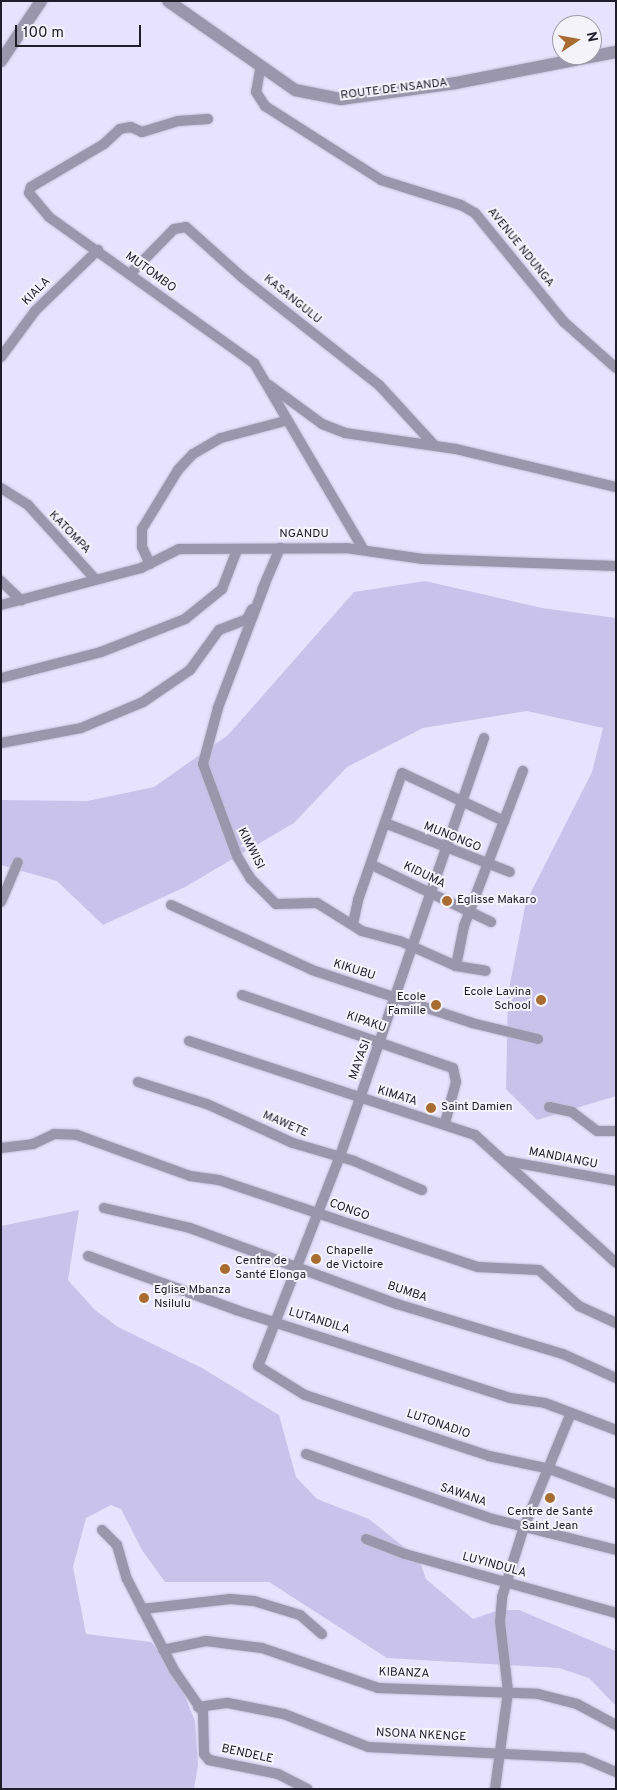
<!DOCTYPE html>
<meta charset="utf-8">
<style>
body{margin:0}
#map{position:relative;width:617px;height:1790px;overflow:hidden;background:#e7e3fe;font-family:Overpass,sans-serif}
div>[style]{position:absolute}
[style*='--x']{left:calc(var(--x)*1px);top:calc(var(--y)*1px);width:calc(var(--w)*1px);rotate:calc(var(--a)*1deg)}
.green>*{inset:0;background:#c9c3ec}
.roads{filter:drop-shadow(0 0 1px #c3bfd8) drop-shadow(0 0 1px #c3bfd8)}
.minor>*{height:10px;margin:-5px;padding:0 5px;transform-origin:5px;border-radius:5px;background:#9a96ac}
.tertiary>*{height:12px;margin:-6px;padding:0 6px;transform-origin:6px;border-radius:6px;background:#9a96ac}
.dots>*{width:14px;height:14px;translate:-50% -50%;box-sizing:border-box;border:2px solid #f4f3fa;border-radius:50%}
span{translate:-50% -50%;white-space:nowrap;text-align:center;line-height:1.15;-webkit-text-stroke:4px #f4f3fa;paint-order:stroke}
.street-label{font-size:12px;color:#1f1d29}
.poi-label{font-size:12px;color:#1f1d29}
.left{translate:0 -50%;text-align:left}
.right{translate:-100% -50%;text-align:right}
.frame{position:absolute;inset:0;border:2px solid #1f1d29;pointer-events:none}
.north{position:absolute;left:552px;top:15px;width:50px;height:50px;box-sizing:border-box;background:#f4f3fa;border:1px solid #9f9da6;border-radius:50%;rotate:78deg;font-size:14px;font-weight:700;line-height:20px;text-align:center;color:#1f1d29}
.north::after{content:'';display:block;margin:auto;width:18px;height:22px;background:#a96c30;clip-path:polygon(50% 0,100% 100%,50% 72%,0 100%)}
.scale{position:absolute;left:15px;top:25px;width:126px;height:22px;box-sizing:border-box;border:2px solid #1f1d29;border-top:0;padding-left:6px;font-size:15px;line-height:18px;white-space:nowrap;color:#1f1d29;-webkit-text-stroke:4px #f4f3fa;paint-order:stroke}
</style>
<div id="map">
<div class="green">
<i style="clip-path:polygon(425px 581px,542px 608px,616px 618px,616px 1096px,537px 1120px,506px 1089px,508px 994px,526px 902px,592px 772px,603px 728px,527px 711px,423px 728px,347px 767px,294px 823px,185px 887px,103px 925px,57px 881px,1px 865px,1px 800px,87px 801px,154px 787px,228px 735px,354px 592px)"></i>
<i style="clip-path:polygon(79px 1210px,68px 1280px,95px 1310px,118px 1327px,202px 1368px,279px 1415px,296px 1477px,317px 1499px,369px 1519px,419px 1559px,426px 1579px,473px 1619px,499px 1610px,519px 1610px,616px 1651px,616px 1706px,589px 1678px,559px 1668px,387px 1658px,269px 1582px,165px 1582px,142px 1550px,121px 1509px,111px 1505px,86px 1518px,73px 1567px,86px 1634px,151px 1642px,174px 1670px,195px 1721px,198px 1765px,194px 1789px,1px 1789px,1px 1226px)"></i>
</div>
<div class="roads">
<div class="minor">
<i style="--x:260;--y:70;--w:22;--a:100"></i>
<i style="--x:256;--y:92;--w:17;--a:57"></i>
<i style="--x:265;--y:106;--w:138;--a:32.5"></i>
<i style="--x:381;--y:180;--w:84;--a:17.4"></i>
<i style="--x:461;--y:205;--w:16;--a:30"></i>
<i style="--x:475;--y:213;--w:141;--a:50.8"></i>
<i style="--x:564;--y:322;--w:69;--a:41.5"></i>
<i style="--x:208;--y:119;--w:30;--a:176"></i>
<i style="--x:178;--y:121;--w:38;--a:163"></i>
<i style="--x:142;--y:132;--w:12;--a:-156"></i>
<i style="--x:131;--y:127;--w:11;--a:170"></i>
<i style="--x:120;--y:129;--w:22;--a:137"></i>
<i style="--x:104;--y:144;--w:85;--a:149.5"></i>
<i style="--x:31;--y:187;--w:6;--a:108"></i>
<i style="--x:29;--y:193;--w:31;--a:50"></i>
<i style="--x:49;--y:217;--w:252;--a:35.5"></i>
<i style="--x:254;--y:363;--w:216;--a:59.6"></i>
<i style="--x:130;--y:274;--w:63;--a:-45.6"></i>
<i style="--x:174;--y:229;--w:12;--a:-9"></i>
<i style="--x:186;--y:227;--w:76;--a:41.8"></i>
<i style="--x:243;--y:278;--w:173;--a:38.2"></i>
<i style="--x:379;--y:385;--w:83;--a:47.4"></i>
<i style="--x:1;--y:357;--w:57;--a:-53.5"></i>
<i style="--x:35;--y:311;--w:88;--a:-44.1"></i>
<i style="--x:269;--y:385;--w:66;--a:36.3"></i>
<i style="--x:322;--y:424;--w:25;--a:21"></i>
<i style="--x:345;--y:433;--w:112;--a:8.2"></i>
<i style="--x:456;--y:449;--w:164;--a:13.4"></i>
<i style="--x:1;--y:488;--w:32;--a:32"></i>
<i style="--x:28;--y:505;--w:100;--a:47.8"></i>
<i style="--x:150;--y:564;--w:19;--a:-115"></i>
<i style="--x:142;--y:547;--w:18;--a:-90"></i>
<i style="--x:142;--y:529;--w:69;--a:-58.6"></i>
<i style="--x:178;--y:470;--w:22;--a:-47"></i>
<i style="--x:193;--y:454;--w:32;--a:-30"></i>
<i style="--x:221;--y:438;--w:66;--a:-14.9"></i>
<i style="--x:1;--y:581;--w:28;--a:44"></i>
<i style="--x:265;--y:584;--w:133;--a:110.8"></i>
<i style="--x:218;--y:708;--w:58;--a:105"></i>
<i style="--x:203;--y:764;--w:98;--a:69.7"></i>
<i style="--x:237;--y:856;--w:26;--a:59"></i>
<i style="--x:250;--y:878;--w:37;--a:45"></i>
<i style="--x:276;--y:904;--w:41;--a:-1.4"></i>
<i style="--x:317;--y:903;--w:53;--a:31.9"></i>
<i style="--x:362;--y:931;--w:39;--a:15"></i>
<i style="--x:400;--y:941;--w:61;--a:24.1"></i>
<i style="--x:456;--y:966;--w:30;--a:9"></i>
<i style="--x:262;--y:590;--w:46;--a:-66.8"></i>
<i style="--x:1;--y:605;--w:145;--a:-14.8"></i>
<i style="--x:141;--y:568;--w:42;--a:-26.6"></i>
<i style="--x:179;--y:549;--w:167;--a:-0.3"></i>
<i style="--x:346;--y:548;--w:78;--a:8.1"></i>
<i style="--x:423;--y:559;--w:193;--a:2.1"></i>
<i style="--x:1;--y:678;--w:103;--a:-14.6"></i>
<i style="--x:101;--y:652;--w:90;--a:-21.4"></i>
<i style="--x:185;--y:619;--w:48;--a:-39"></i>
<i style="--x:222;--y:589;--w:42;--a:-69"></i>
<i style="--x:484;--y:738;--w:442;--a:109"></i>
<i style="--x:340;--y:1156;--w:225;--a:111.3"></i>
<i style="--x:258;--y:1366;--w:55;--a:31.7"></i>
<i style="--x:305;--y:1395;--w:194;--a:18.3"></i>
<i style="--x:489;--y:1456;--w:62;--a:12"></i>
<i style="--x:550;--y:1469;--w:71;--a:20.7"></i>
<i style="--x:1;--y:743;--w:81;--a:-10.6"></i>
<i style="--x:81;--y:728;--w:67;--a:-22.8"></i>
<i style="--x:143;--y:702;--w:57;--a:-34.2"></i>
<i style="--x:190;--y:670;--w:49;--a:-54.1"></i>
<i style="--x:219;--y:630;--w:30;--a:-21"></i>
<i style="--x:247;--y:619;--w:11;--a:-63"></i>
<i style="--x:385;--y:823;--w:134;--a:21.4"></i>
<i style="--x:372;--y:865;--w:132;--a:25.6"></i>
<i style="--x:1;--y:902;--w:43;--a:-67"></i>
<i style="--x:171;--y:905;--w:155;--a:24.7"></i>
<i style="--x:312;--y:970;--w:169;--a:18.3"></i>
<i style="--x:472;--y:1023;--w:68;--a:13.6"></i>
<i style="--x:353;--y:924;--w:25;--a:-78"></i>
<i style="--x:358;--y:900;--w:134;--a:-70.9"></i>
<i style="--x:402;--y:773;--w:113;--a:25.2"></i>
<i style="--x:456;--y:966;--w:41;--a:-78.7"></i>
<i style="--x:464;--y:926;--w:166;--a:-69.2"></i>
<i style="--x:242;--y:995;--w:223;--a:19.1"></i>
<i style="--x:453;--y:1068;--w:14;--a:78"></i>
<i style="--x:456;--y:1082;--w:42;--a:105"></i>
<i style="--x:189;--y:1041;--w:301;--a:18.2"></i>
<i style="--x:475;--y:1135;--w:190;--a:42.2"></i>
<i style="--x:138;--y:1082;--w:72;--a:17.7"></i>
<i style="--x:207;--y:1104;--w:94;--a:24.4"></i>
<i style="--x:293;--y:1143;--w:64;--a:16.4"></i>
<i style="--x:354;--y:1161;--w:74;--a:23.1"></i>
<i style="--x:549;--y:1107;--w:24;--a:12"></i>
<i style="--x:572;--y:1112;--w:31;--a:37"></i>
<i style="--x:597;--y:1131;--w:19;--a:0"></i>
<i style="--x:1;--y:1148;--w:32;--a:-7"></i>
<i style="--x:33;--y:1144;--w:23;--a:-25"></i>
<i style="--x:54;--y:1134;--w:23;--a:2"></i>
<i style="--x:77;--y:1135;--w:120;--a:19.9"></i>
<i style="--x:190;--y:1176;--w:29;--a:8"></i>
<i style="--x:219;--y:1180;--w:273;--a:18.6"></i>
<i style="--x:478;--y:1267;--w:61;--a:2.8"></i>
<i style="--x:539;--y:1270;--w:54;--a:42"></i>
<i style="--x:579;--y:1306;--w:41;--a:24.7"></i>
<i style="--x:506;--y:1161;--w:112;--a:10.3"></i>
<i style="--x:104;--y:1208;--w:88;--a:13.1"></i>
<i style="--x:190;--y:1228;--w:221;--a:20.2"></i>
<i style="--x:397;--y:1304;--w:173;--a:16.8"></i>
<i style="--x:563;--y:1354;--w:58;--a:24.4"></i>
<i style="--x:88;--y:1256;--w:158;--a:20"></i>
<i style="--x:236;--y:1310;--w:288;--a:17.8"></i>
<i style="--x:510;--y:1398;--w:35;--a:8"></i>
<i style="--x:545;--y:1403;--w:76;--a:20.8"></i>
<i style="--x:306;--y:1454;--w:198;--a:19.2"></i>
<i style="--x:493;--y:1519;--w:127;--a:14.1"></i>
<i style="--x:102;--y:1530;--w:21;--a:45"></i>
<i style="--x:117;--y:1545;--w:35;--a:74"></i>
<i style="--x:127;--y:1579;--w:102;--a:62.7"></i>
<i style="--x:174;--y:1670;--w:51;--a:55.4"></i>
<i style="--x:203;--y:1712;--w:42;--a:88.6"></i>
<i style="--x:204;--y:1754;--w:8;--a:50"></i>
<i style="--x:209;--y:1760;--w:70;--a:11.5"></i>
<i style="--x:278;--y:1774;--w:33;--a:27"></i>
<i style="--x:366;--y:1539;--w:42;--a:21"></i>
<i style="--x:405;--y:1554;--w:219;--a:15.6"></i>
<i style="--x:142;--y:1609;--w:89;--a:-6.5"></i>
<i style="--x:230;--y:1599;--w:24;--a:5"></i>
<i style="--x:254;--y:1601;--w:48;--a:16.9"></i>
<i style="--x:300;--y:1615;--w:29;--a:41"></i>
<i style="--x:163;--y:1650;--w:44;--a:-11.8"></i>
<i style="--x:206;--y:1641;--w:56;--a:7.1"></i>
<i style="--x:262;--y:1648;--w:123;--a:19"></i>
<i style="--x:378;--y:1688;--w:160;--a:2.1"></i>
<i style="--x:538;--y:1694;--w:40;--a:14.4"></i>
<i style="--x:577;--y:1704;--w:44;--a:28.3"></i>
<i style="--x:198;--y:1707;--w:30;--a:-8"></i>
<i style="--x:228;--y:1703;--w:57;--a:11.1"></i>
<i style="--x:284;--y:1714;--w:90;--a:21.4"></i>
<i style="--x:368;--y:1747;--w:215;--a:2.9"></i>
<i style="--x:583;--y:1758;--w:36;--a:23"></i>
<i style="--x:495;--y:1789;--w:99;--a:-82.4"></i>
<i style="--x:508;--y:1691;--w:69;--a:-96.6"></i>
<i style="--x:500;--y:1622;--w:25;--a:-85"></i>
<i style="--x:502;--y:1597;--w:73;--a:-72.6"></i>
<i style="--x:524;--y:1527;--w:123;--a:-67.6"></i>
</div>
<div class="tertiary">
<i style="--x:168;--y:1;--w:155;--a:35"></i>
<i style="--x:295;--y:90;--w:47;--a:11.1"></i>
<i style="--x:341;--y:99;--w:116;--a:-7.9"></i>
<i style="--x:456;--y:83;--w:163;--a:-11"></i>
<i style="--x:1;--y:61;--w:72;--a:-56.3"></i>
</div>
</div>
<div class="dots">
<i style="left:447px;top:901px;background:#a96c30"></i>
<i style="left:541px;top:1000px;background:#a96c30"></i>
<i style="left:436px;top:1005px;background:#a96c30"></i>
<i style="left:431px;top:1108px;background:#a96c30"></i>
<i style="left:316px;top:1259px;background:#a96c30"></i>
<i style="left:225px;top:1269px;background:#a96c30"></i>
<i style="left:144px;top:1298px;background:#a96c30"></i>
<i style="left:550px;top:1498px;background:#a96c30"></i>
</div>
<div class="street-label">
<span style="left:394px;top:90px;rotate:-7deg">ROUTE DE NSANDA</span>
<span style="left:520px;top:248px;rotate:51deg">AVENUE NDUNGA</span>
<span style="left:150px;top:273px;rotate:36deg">MUTOMBO</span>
<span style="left:37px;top:292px;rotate:-45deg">KIALA</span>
<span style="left:292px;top:300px;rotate:39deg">KASANGULU</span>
<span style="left:69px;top:533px;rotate:46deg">KATOMPA</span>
<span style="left:304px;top:535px">NGANDU</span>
<span style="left:452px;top:838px;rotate:22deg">MUNONGO</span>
<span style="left:250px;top:849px;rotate:63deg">KIMWISI</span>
<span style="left:424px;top:876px;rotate:26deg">KIDUMA</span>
<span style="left:354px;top:971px;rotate:18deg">KIKUBU</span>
<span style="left:366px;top:1023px;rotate:19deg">KIPAKU</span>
<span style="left:361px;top:1060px;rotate:-70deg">MAYASI</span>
<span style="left:397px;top:1097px;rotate:17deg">KIMATA</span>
<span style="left:285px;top:1125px;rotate:24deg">MAWETE</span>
<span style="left:563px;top:1159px;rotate:11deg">MANDIANGU</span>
<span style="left:349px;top:1211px;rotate:20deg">CONGO</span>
<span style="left:407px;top:1293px;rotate:18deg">BUMBA</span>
<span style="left:319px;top:1322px;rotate:17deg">LUTANDILA</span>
<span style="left:438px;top:1425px;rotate:19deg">LUTONADIO</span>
<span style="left:463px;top:1496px;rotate:19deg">SAWANA</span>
<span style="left:494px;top:1566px;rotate:15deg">LUYINDULA</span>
<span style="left:404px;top:1674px;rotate:2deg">KIBANZA</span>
<span style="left:421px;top:1736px;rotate:3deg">NSONA NKENGE</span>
<span style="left:247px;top:1755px;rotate:12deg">BENDELE</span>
</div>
<div class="poi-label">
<span class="left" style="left:457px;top:901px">Eglisse Makaro</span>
<span class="right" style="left:531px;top:1000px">Ecole Lavina<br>School</span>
<span class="right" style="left:426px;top:1005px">Ecole<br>Famille</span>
<span class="left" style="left:441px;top:1108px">Saint Damien</span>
<span class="left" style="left:326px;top:1259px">Chapelle<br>de Victoire</span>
<span class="left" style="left:235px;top:1269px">Centre de<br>Santé Elonga</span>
<span class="left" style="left:154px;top:1298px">Eglise Mbanza<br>Nsilulu</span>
<span style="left:550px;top:1520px">Centre de Santé<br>Saint Jean</span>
</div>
<div class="frame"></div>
<div class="north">N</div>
<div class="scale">100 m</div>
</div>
